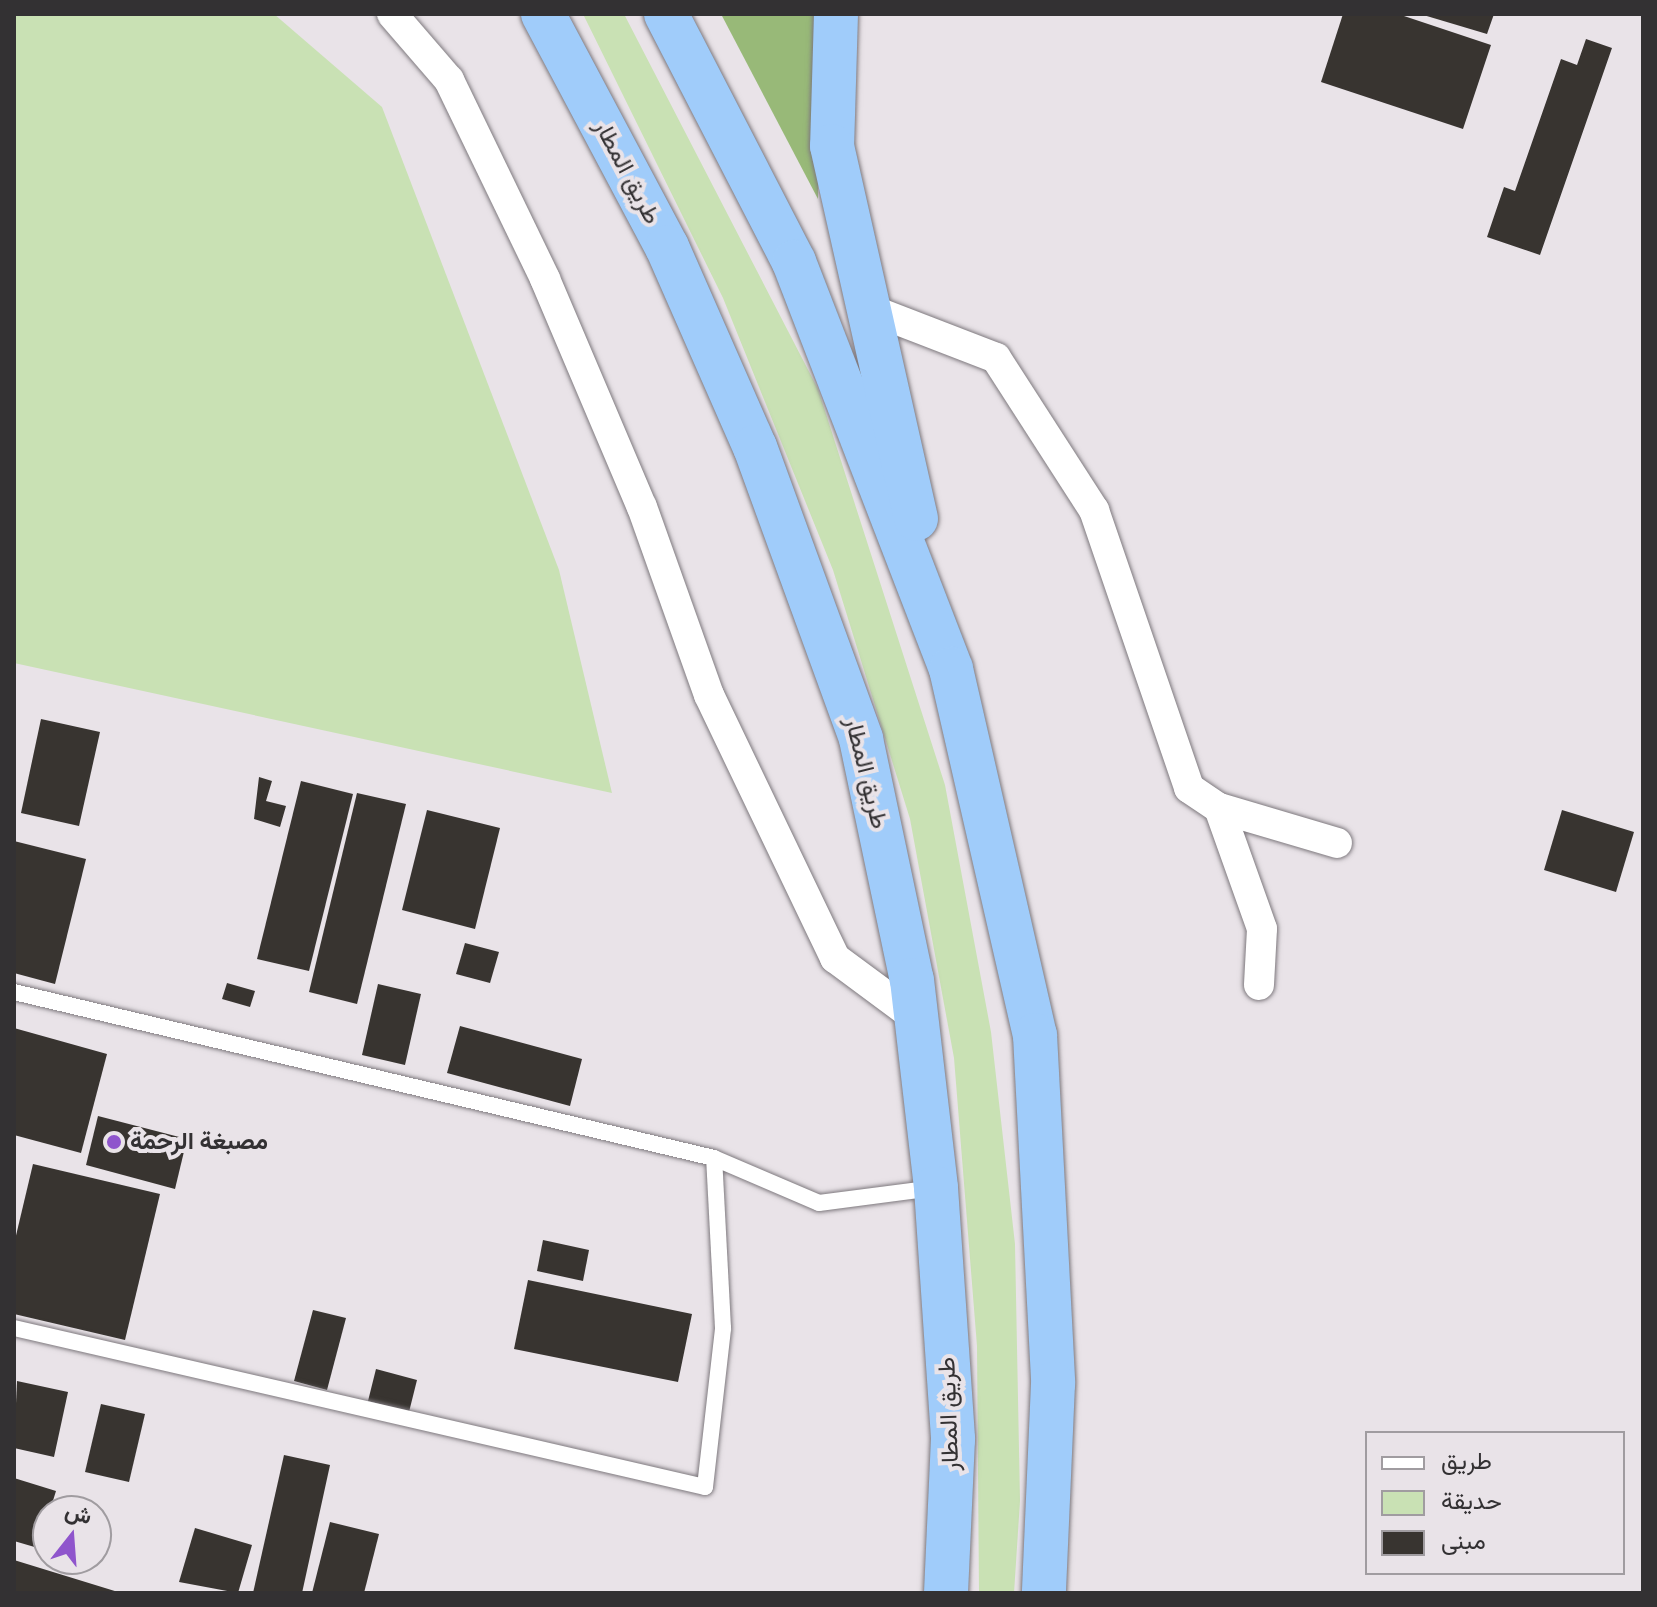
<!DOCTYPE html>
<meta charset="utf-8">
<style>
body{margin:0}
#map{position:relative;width:1657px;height:1607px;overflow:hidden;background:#e9e3e8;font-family:"Fira Sans",Vazirmatn,sans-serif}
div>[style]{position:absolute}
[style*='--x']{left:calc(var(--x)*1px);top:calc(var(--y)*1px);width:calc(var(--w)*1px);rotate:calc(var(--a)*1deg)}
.green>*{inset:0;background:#c9e1b4}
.forest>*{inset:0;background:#98b978}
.building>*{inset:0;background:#383430}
.roads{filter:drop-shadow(0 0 2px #7e797e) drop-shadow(0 0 2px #7e797e)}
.lane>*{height:16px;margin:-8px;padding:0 8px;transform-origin:8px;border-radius:8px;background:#fff}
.street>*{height:30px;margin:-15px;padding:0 15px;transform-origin:15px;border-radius:15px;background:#fff}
.highway>*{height:44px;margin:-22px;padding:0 22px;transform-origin:22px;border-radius:22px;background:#a0ccfa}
.dots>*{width:22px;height:22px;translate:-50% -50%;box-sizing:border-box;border:4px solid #e9e3e8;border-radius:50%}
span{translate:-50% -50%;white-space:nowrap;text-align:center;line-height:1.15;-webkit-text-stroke:8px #e9e3e8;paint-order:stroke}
.street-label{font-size:24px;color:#333133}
.poi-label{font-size:24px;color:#333133;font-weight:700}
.left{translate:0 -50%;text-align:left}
.frame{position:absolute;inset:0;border:16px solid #333133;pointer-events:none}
.legend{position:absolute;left:1365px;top:1431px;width:260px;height:144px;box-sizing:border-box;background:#e9e3e8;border:2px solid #a09ca0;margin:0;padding:10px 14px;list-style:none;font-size:24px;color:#333133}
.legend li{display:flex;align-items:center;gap:16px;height:40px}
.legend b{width:40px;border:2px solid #a09ca0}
.north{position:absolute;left:32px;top:1495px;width:80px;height:80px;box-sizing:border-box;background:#e9e3e8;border:2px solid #a09ca0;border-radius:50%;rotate:17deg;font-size:22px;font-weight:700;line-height:32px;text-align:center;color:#333133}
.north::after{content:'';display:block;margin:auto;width:28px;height:36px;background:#8f55cc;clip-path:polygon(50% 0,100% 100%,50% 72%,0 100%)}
</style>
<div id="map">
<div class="green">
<i style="clip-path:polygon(14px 14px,274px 14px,382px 107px,559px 570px,612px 793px,14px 663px)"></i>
<i style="clip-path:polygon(583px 14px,624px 14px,818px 389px,945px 785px,991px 1032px,1015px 1244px,1020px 1501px,1014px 1593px,979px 1593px,977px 1346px,954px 1058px,910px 819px,833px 570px,723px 298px)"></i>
</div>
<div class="forest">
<i style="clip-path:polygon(721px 14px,818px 14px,818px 199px)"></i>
</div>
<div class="building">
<i style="clip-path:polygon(1343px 14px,1398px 14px,1491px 45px,1463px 129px,1321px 82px)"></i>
<i style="clip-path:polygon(1420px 14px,1494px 14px,1487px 34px)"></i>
<i style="clip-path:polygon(1586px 39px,1612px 48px,1540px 255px,1487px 237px,1504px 187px,1515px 191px,1561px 59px,1577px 65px)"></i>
<i style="clip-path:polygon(41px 719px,100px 732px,79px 826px,21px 813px)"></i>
<i style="clip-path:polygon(259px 777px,272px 781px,266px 801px,286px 806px,280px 827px,254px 819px)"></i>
<i style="clip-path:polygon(301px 781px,353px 794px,309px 971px,257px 959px)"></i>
<i style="clip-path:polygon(357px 793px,406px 804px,357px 1004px,309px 992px)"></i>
<i style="clip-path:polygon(427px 810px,500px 828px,475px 929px,402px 910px)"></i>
<i style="clip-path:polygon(1562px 810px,1634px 832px,1616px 892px,1544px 870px)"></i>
<i style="clip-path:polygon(14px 841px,86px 859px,55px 984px,14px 973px)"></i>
<i style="clip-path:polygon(465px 943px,499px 952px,490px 983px,456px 974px)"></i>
<i style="clip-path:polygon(227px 983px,255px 991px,250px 1007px,222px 999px)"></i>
<i style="clip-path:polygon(378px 984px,421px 994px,405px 1065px,362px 1055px)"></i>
<i style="clip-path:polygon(460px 1026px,582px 1059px,570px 1106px,447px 1073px)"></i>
<i style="clip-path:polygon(14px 1028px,107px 1054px,81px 1153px,14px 1135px)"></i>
<i style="clip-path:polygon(98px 1116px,187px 1139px,175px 1189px,86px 1165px)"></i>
<i style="clip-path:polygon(33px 1164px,160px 1194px,125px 1340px,14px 1314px,14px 1244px)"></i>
<i style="clip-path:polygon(543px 1240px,589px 1250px,583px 1281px,537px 1271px)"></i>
<i style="clip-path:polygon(528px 1280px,692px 1314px,678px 1382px,514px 1349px)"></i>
<i style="clip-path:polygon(313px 1310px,346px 1318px,327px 1390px,294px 1381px)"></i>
<i style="clip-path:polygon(376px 1369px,417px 1380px,409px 1412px,368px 1401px)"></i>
<i style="clip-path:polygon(17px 1381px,68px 1392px,54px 1457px,14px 1448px)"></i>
<i style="clip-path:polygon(101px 1404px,145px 1414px,129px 1482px,85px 1472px)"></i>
<i style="clip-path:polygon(284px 1455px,330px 1465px,302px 1593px,253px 1593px)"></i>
<i style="clip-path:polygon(14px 1478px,56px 1491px,38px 1548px,14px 1541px)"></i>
<i style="clip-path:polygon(330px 1522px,379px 1534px,364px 1593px,312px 1593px)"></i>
<i style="clip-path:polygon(195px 1528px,252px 1545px,238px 1593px,179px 1582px)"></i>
<i style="clip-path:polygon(14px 1560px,118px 1592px,118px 1593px,14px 1593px)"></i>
</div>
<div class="roads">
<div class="lane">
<i style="--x:14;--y:992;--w:719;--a:13.34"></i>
<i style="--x:14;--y:1328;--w:709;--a:12.96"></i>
<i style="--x:705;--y:1487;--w:160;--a:-83.5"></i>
<i style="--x:723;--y:1328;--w:170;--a:-93"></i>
<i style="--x:714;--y:1158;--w:114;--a:23.2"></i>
<i style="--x:819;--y:1203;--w:117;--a:-7.4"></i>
</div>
<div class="street">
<i style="--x:392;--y:14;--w:87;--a:49.2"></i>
<i style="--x:449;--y:80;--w:221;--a:64.2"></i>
<i style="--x:545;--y:279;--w:248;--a:67"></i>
<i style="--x:642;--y:507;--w:200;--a:70.4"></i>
<i style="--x:709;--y:695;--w:292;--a:64.4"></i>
<i style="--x:835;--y:958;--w:101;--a:36.5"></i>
<i style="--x:869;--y:309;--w:136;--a:21.1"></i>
<i style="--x:996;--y:358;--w:181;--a:57.2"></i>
<i style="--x:1094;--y:510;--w:294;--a:71.1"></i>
<i style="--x:1189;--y:788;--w:36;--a:34"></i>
<i style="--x:1219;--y:808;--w:123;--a:16.5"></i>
<i style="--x:1219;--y:808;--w:128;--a:70.4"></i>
<i style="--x:1262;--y:929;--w:56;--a:93.1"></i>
</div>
<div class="highway">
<i style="--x:543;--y:14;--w:264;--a:62"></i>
<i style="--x:667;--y:247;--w:219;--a:66.3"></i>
<i style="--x:755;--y:447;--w:311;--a:70"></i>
<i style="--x:861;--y:739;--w:246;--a:78.1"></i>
<i style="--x:912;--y:980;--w:209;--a:83.4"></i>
<i style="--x:936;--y:1188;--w:252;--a:86.1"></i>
<i style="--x:953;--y:1439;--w:154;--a:92.6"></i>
<i style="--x:666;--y:14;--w:279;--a:62.7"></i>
<i style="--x:794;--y:262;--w:436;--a:68.9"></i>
<i style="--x:951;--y:669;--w:376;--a:77.1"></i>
<i style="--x:1035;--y:1035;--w:349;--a:87"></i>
<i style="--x:1053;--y:1384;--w:209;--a:92.5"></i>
<i style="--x:836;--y:14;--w:132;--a:91.7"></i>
<i style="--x:832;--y:146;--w:382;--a:77.3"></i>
</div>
</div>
<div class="dots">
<i style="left:114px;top:1142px;background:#8f55cc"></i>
</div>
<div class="street-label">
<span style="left:627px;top:172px;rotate:62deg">طريق المطار</span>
<span style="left:866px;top:773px;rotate:76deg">طريق المطار</span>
<span style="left:949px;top:1414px;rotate:-92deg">طريق المطار</span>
</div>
<div class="poi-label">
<span class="left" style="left:130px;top:1142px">مصبغة الرحمة</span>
</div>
<div class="frame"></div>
<ul class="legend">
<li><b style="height:10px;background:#fff"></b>طريق</li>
<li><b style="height:22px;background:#c9e1b4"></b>حديقة</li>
<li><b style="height:22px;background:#383430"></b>مبنى</li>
</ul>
<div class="north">ش</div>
</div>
